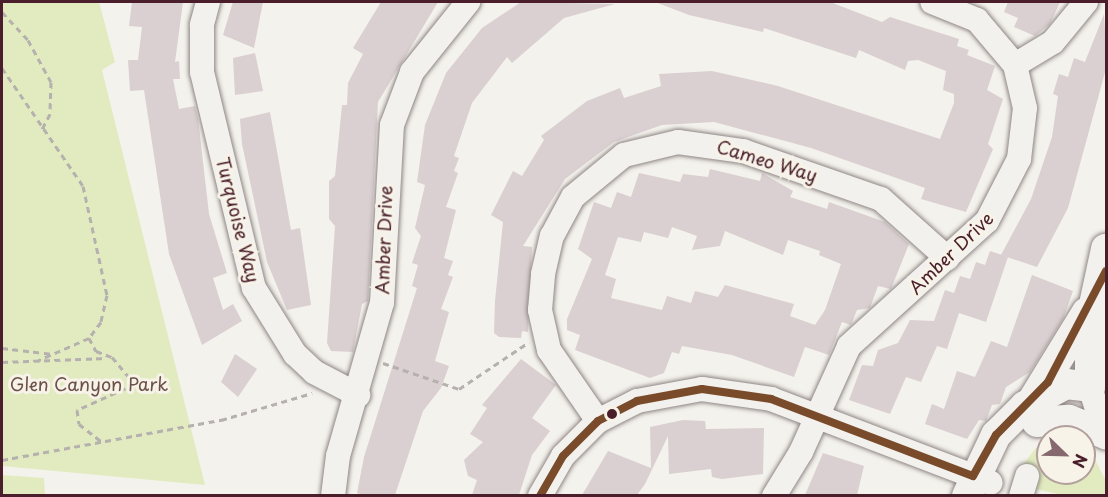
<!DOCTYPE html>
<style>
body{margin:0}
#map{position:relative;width:1108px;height:497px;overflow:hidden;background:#f4f2ec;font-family:"Playpen Sans",sans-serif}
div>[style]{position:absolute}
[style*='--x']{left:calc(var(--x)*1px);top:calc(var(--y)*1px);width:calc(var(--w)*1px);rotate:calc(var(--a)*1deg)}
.green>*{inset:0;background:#e1ebbf}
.building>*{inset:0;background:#dacfd1}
.path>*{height:3px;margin-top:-1.5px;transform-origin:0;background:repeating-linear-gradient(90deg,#b6b0ae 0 6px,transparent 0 10.5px)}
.roads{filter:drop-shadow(0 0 2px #8f8685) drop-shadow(0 0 2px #8f8685)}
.minor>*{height:24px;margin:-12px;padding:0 12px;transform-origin:12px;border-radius:12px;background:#f2f1ed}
.major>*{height:30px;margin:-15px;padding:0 15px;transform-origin:15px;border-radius:15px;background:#f2f1ed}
.bus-1>*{height:8px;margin:-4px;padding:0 4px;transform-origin:4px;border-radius:4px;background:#7a4b2a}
.dots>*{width:16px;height:16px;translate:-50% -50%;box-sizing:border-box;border:3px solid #f7f3e8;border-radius:50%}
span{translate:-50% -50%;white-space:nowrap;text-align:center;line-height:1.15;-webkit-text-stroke:6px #f7f3e8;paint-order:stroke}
.street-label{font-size:18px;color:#4a1f2b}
.park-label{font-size:18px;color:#6c5147}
.frame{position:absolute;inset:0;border:3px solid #4a1f2b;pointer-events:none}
.north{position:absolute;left:1036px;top:425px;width:60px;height:60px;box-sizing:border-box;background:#f7f3e8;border:2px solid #b29e9c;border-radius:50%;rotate:113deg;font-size:16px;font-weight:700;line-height:24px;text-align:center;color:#4a1f2b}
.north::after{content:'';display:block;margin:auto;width:21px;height:27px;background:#86696f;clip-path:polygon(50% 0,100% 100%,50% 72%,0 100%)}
</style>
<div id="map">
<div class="green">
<i style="clip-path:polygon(2px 2px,99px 2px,115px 62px,102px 70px,205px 485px,2px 466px)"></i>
<i style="clip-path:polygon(1056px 431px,1078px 437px,1048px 437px,1048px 473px,1084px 473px,1086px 442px,1106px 481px,1106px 495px,1062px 495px,1031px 488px,1021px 467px,1035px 449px,1051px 433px)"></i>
<i style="clip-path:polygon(2px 475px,44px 478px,45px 495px,2px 495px)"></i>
</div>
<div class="building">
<i style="clip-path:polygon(132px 2px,183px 2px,175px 62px,179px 61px,180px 79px,173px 79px,179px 109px,195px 106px,198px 118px,209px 214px,227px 273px,213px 278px,223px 310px,233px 304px,242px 321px,202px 345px,169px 254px,144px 90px,130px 91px,128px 60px,138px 60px,142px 27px,129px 26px)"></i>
<i style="clip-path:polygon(233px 2px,263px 2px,254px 48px,223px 35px)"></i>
<i style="clip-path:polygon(381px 2px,438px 2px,378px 102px,368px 301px,362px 304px,353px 352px,331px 351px,327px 343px,335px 226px,329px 219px,329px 181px,335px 176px,342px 105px,347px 105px,348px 83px,363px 54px,353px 48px)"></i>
<i style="clip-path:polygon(521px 2px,615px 4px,564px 18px,512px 63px,507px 57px,472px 103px,454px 156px,459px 158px,454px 171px,458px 173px,446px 207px,456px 210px,444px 258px,453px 261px,448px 275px,453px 277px,441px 309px,449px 312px,435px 361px,449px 366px,441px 388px,423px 411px,395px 495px,363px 495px,357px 493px,364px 457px,417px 288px,412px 286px,418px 265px,412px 263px,421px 236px,415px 228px,425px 185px,417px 182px,425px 125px,446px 73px,482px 28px)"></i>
<i style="clip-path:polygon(655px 2px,830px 2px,882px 22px,890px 17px,959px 39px,957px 46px,969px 50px,967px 55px,995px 66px,987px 90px,1003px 99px,988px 144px,993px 149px,966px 212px,921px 199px,925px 188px,811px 148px,714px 122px,662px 125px,614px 142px,565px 179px,523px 246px,532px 247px,528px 332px,522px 331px,521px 338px,499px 337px,494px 333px,495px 301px,503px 222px,491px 215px,513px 171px,522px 176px,544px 140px,541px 136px,587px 101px,620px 88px,624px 98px,661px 86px,659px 74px,712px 71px,778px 86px,940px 139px,954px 103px,954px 94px,943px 90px,946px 71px,918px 60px,908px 61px,905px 70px,859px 50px,856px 58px,764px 28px,763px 32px,689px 15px)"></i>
<i style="clip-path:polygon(1008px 2px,1060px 2px,1050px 24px,1035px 36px,1014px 27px,1018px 18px,1004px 12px)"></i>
<i style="clip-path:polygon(1104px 14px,1107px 65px,1068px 208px,1037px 267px,1001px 255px,1031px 199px,1052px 137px,1058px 96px,1053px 94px,1059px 74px,1068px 77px,1074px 58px,1085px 62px)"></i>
<i style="clip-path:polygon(255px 53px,263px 91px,235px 95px,233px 58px)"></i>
<i style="clip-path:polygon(270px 112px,291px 230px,300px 228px,311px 305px,287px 310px,267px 262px,242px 144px,240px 119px)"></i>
<i style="clip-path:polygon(evenodd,710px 169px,760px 181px,762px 173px,793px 191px,790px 197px,827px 209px,829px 202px,885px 222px,909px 244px,891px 289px,878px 286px,870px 308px,857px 310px,851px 325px,842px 322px,829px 355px,805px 347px,794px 377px,732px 355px,682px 346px,679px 354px,672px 352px,664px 373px,650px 378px,575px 350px,580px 335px,567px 330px,567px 319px,592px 259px,578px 249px,594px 202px,611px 208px,617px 192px,631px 197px,639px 173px,680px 182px,683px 174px,708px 177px,710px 169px,672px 227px,697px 236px,692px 250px,720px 246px,725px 231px,783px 255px,788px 240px,820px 251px,819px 255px,841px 264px,825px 310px,815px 325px,790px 316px,794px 304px,725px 285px,718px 297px,695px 291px,691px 303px,667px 296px,662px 310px,611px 298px,616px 279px,605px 275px,618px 237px,641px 242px,644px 232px,668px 238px,672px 227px)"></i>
<i style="clip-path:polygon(990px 251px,1008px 257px,986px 322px,959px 313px,947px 349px,937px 346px,921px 382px,906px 377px,890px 414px,849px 400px,862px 365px,873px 366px,878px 350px,898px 343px,910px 320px,934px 321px,945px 290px,954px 293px,960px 276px,970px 279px,976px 262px,985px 265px)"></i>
<i style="clip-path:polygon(1032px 275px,1073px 291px,1063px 319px,1030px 372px,1006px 387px,1000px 404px,992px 405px,986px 421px,979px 420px,967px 439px,925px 424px,932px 404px,944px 409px,957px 371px,975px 377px,991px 341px,1007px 347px)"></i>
<i style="clip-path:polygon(235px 354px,257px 369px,238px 397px,221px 382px)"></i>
<i style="clip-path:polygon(521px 359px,556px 385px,532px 418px,550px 431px,532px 455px,519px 495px,472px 495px,477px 480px,468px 476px,464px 460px,483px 442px,470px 434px,487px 408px,482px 405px)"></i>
<i style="clip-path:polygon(683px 420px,705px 421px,706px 429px,764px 428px,763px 474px,722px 479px,712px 477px,711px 469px,669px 474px,668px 436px,645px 484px,637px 495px,582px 495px,608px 451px,651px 468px,650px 427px)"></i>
<i style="clip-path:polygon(823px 453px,864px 466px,857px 495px,805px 495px)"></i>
</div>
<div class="path">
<i style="--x:2;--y:12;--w:38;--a:47"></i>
<i style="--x:28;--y:40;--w:48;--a:61.3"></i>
<i style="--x:51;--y:82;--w:32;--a:92"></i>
<i style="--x:50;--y:114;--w:17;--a:118"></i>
<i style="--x:2;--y:68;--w:143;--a:55.5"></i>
<i style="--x:83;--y:186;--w:112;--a:77.6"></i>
<i style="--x:107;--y:295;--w:28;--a:103"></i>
<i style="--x:101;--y:322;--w:20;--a:127"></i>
<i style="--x:89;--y:338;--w:55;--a:156.3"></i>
<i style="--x:89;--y:338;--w:15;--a:62"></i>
<i style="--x:96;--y:351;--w:17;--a:21"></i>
<i style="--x:112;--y:357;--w:35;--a:50"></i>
<i style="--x:135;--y:384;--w:64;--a:155.9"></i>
<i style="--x:77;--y:410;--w:14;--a:82"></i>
<i style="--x:79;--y:424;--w:28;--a:38"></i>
<i style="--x:2;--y:348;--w:51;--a:6.7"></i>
<i style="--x:2;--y:362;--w:105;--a:-2.2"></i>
<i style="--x:383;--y:363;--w:80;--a:18.9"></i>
<i style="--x:459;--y:389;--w:84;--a:-33.9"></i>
<i style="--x:2;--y:460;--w:223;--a:-10.4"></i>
<i style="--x:221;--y:420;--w:95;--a:-16.5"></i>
</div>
<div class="roads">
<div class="minor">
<i style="--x:208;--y:2;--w:24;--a:105"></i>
<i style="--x:202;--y:25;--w:47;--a:90"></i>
<i style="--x:202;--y:72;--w:222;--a:76.5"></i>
<i style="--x:254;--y:288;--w:78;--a:58.2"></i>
<i style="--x:295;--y:354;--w:26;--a:43"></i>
<i style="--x:314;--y:372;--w:50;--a:27.6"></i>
<i style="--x:1015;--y:65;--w:44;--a:-31.2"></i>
<i style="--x:1053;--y:42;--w:52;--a:-50.5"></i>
<i style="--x:1090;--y:387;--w:53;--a:72.6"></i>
<i style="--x:598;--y:421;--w:86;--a:-124.6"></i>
<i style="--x:549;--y:350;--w:41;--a:-102.7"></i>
<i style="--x:540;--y:310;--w:36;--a:-85"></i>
<i style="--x:543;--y:274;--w:39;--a:-77"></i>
<i style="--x:552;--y:236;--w:44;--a:-61.7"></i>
<i style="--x:573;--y:197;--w:66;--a:-39.5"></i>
<i style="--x:624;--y:155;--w:56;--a:-13.5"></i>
<i style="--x:678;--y:142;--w:66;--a:7.9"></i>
<i style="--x:743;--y:151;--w:146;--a:19.2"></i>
<i style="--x:881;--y:199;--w:89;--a:41.8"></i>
<i style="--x:333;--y:496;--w:40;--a:-82.9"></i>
<i style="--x:338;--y:456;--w:159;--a:-74"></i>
<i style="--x:382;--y:303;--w:178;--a:-86.8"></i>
<i style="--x:392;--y:125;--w:57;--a:-69.3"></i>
<i style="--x:412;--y:72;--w:90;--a:-51.3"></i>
<i style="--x:540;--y:496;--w:46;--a:-60.1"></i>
<i style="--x:563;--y:456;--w:49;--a:-45"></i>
<i style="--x:598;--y:421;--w:44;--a:-27.1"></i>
<i style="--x:637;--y:401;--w:66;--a:-10.5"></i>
<i style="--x:702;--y:389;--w:70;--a:8.2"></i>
<i style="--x:771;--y:399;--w:235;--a:20.9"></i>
<i style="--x:774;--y:496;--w:52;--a:-58.5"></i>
<i style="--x:801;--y:452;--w:116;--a:-65.6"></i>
<i style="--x:849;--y:346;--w:186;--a:-42.2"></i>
<i style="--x:987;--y:221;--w:70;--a:-62.7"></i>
<i style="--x:1019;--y:159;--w:51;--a:-83.3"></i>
<i style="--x:1025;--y:108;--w:44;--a:-103.1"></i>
<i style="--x:1015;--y:65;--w:59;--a:-130.2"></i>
<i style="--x:977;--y:20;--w:48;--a:-158.2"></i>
<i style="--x:1021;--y:496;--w:21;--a:-73"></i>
</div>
<div class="major">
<i style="--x:1090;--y:387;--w:64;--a:-90"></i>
<i style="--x:1090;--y:323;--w:76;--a:-77.8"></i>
<i style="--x:1034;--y:398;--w:101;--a:-58.4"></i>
<i style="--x:1037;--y:422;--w:32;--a:-4"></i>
<i style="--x:1069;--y:420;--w:39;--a:21"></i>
<i style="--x:967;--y:496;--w:68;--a:-64.6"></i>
<i style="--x:996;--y:435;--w:41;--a:-45"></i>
<i style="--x:1025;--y:406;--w:47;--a:-28.2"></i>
<i style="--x:1066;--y:384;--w:24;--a:7"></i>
</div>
</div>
<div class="bus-1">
<i style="--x:540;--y:496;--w:46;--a:-60.1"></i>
<i style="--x:563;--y:456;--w:49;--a:-45"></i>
<i style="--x:598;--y:421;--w:44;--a:-27.1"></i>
<i style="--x:637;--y:401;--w:66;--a:-10.5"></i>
<i style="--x:702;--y:389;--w:70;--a:8.2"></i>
<i style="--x:771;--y:399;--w:216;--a:20.9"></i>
<i style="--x:973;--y:476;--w:47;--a:-60.7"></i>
<i style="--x:996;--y:435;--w:74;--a:-45.5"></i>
<i style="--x:1048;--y:382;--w:125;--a:-62.4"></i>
</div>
<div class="dots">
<i style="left:612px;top:414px;background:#4a1f2b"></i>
</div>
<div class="street-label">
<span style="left:767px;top:161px;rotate:17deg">Cameo Way</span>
<span style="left:238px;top:220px;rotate:76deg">Turquoise Way</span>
<span style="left:384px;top:240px;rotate:-88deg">Amber Drive</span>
<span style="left:951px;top:253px;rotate:-44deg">Amber Drive</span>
</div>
<div class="park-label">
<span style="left:89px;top:384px">Glen Canyon Park</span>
</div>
<div class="frame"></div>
<div class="north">N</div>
</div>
